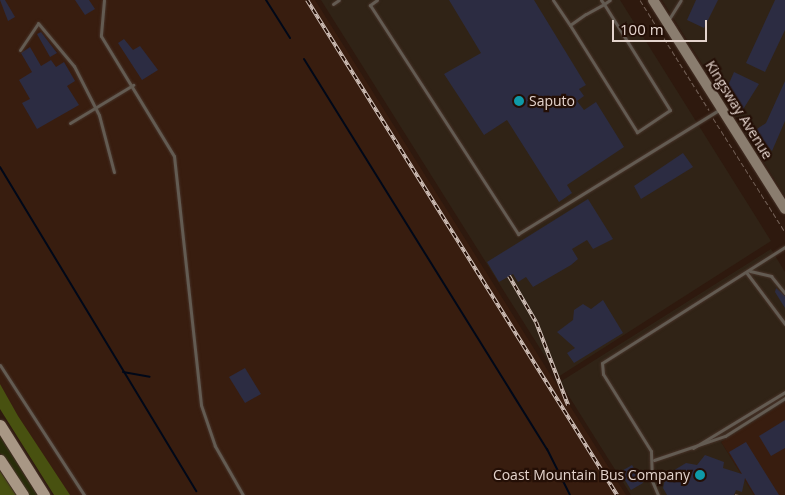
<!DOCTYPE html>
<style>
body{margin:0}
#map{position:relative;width:785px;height:495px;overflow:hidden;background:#2e190e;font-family:"Open Sans",sans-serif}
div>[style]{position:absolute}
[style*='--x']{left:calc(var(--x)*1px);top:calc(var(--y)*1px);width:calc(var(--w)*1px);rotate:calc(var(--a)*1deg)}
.built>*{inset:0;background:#381d0f}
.industrial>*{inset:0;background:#302316}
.green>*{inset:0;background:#272c09}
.forest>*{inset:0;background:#485110}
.stream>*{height:2px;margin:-1px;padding:0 1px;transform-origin:1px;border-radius:1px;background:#000818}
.building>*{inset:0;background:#2c2c42}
.path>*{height:1px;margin-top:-0.5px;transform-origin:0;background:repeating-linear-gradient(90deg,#715e54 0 5px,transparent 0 7.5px)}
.roads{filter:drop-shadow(0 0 1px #473329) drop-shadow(0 0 1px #473329)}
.lane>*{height:3px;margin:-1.5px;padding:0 1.5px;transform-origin:1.5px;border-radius:1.5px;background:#635b52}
.secondary>*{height:10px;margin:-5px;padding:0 5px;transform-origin:5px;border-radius:5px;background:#8a7d6f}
.primary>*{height:11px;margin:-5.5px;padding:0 5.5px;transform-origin:5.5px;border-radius:5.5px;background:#a89785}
.rail>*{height:4px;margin-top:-2px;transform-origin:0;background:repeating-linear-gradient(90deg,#240f06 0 5.5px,#cfbfb7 0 11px);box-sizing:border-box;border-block:1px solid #cfbfb7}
.dots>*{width:14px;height:14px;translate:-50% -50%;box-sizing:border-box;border:2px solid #240f06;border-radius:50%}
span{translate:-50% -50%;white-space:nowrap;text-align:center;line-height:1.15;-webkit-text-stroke:4.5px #240f06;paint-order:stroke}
.poi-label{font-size:14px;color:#e4d4cd}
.left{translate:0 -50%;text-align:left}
.right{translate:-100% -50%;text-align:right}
.street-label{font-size:14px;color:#e4d4cd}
.scale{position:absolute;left:612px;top:20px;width:95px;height:22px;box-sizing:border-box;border:2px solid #e4d4cd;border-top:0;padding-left:6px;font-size:15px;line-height:18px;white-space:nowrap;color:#e4d4cd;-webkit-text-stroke:4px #240f06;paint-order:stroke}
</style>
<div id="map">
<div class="built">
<i style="clip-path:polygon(0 0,315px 0,626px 495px,66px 495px,0 394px)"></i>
<i style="clip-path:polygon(785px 402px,785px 495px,754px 495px,721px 442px)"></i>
</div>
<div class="industrial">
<i style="clip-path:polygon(321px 0,620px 0,771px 241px,558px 377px)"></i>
<i style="clip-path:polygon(662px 0,785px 0,785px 196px)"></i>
<i style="clip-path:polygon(771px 249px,785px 272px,785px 402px,721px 442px,754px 495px,631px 495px,560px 382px)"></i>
</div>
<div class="green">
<i style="clip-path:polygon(0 436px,37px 495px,28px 495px,0 453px)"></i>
</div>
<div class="forest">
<i style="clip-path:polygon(0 384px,18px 416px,70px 495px,54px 495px,0 409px)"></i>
<i style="clip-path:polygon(0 471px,16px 495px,0 495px)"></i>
</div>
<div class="stream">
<i style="--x:266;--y:0;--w:45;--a:57.7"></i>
<i style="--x:304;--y:59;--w:460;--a:58.1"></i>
<i style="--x:547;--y:449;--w:51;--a:63.4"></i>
<i style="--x:0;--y:167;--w:379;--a:58.8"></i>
<i style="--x:123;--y:372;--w:27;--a:10"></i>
</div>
<div class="building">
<i style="clip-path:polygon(0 0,5px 0,15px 17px,8px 21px)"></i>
<i style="clip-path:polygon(75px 0,89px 0,95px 9px,85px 15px)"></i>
<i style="clip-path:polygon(449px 0,534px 0,586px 85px,579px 89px,584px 96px,577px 101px,584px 110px,596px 102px,624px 147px,567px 185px,572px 193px,559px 202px,507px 120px,484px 135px,444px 74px,481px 53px)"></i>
<i style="clip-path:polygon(696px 0,718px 0,704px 28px,687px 20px)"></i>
<i style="clip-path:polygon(775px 0,785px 0,785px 30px,765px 72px,746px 63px)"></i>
<i style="clip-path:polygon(41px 32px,57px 53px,50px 57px,37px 34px)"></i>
<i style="clip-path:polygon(124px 39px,133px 50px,140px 46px,158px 70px,142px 80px,118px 43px)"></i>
<i style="clip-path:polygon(30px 47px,41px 66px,51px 60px,56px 67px,64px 62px,75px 81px,67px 86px,79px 105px,37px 129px,22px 103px,30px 99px,19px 80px,32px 72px,21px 53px)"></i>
<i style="clip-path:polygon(734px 72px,759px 84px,742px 111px,727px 88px)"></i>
<i style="clip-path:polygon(785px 81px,785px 121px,772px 151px,754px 131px,766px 123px)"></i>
<i style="clip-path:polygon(683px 153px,693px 167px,641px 199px,634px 186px)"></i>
<i style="clip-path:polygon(588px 199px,613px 239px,593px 249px,587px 240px,572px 249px,578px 259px,571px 265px,533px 287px,526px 277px,518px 282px,513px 274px,499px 282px,487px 262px)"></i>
<i style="clip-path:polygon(776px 288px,785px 296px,785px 308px,775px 292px)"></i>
<i style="clip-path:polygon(603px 300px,623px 333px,574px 363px,567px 353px,575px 348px,557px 332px,573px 320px,574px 310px,583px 304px,591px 309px)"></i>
<i style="clip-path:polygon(245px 368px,261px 394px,245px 403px,229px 377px)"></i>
<i style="clip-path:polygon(785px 420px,785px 448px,771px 456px,759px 436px)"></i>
<i style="clip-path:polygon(746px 442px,779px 495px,755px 495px,745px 478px,742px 492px,736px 490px,734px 495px,667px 495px,663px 488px,666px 475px,686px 463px,697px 465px,705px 455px,724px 462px,723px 468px,742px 474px,729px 452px)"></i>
<i style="clip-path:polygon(632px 465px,643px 483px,631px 490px,620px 472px)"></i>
</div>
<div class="path">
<i style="--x:640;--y:0;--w:130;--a:57.9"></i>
<i style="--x:713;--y:118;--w:135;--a:57.7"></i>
<i style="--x:735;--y:494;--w:4;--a:14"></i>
</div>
<div class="roads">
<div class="lane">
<i style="--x:104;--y:0;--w:36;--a:95"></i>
<i style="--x:101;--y:36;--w:140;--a:58.7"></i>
<i style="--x:174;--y:156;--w:250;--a:83.8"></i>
<i style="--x:201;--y:405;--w:43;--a:71.1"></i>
<i style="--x:215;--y:446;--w:56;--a:60.3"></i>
<i style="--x:377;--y:0;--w:9;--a:144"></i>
<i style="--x:370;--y:5;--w:273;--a:57.1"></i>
<i style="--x:518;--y:234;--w:238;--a:-31.7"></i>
<i style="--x:553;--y:0;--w:30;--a:56"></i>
<i style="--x:601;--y:0;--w:5;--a:53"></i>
<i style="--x:604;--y:4;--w:125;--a:58.1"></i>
<i style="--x:670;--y:110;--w:40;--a:146"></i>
<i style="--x:637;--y:132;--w:126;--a:-122.1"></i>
<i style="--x:570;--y:25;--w:19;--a:-35"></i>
<i style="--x:586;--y:14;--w:21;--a:-29"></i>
<i style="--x:604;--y:4;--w:7;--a:-34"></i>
<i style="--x:333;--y:4;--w:7;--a:-34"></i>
<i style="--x:669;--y:19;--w:22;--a:-58"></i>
<i style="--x:20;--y:50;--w:32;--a:-56"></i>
<i style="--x:38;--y:23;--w:56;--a:50.1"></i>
<i style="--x:74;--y:66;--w:55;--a:63"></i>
<i style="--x:99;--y:115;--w:59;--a:75.3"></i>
<i style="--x:70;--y:123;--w:74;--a:-31.1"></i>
<i style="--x:750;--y:271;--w:22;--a:13"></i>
<i style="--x:771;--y:276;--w:22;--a:51"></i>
<i style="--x:746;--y:272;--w:65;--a:53.1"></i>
<i style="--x:0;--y:365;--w:155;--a:57.1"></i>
<i style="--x:693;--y:448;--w:108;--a:-31.3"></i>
<i style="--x:654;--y:460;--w:75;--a:-18.7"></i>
<i style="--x:725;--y:436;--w:71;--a:-32.3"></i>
<i style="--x:658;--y:495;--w:15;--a:-113"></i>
<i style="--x:652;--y:481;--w:30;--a:-92"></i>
<i style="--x:651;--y:451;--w:91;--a:-121.9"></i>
<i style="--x:603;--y:374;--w:11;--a:-95"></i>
<i style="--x:602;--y:363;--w:217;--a:-32.4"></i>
</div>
<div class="secondary">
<i style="--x:653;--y:0;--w:247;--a:57.7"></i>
</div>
<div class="primary">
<i style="--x:0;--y:425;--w:83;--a:57.8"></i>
<i style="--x:0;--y:460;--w:42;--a:56.7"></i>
</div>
</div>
<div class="rail">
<i style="--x:307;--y:0;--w:584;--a:57.94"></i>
<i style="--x:509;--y:276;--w:53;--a:59.6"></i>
<i style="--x:536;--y:322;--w:89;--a:68.9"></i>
</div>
<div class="dots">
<i style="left:519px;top:101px;background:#0f9aa8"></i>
<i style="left:700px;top:475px;background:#0f9aa8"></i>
</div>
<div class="poi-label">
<span class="left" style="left:529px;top:101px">Saputo</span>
<span class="right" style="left:690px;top:475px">Coast Mountain Bus Company</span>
</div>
<div class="street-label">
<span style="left:739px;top:110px;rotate:58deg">Kingsway Avenue</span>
</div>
<div class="scale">100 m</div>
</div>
